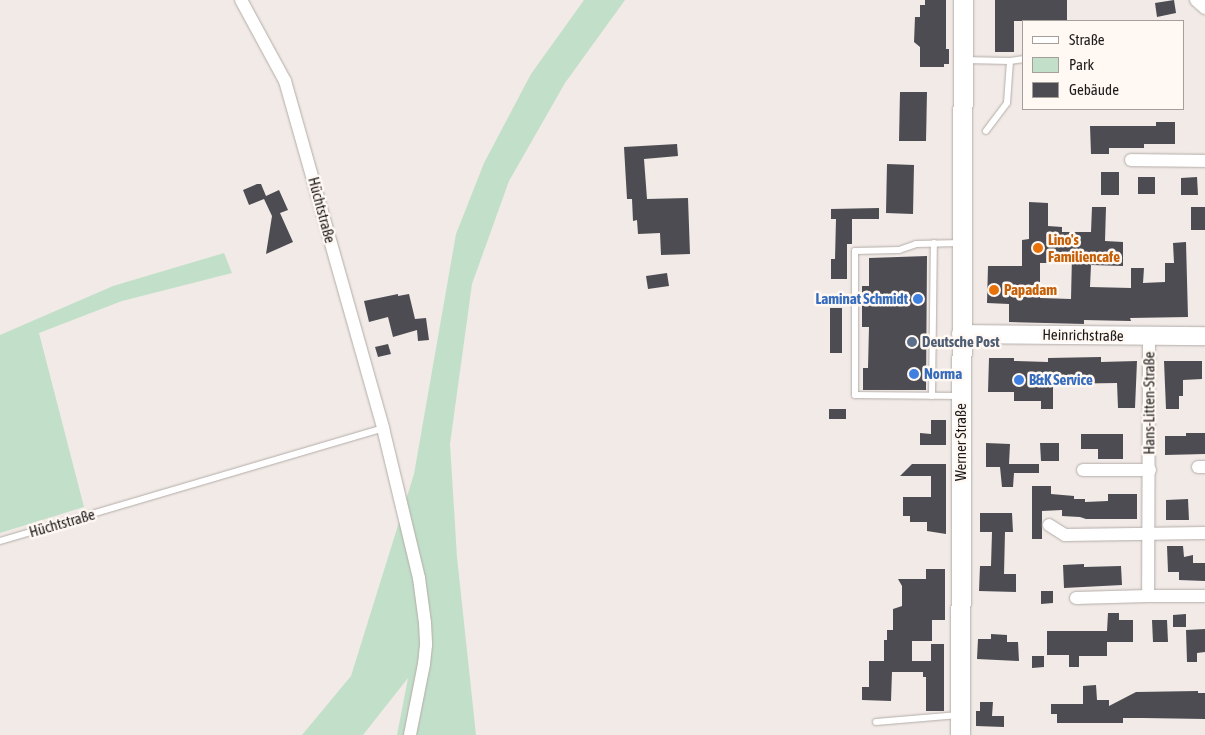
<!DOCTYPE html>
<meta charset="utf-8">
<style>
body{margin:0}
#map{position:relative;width:1205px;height:735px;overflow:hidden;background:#f1eae6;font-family:"Asap Condensed",sans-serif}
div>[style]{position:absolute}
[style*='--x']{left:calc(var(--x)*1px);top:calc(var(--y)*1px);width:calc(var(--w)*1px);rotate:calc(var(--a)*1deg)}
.green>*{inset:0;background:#c2e0c9}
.building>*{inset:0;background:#4c4c52}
.roads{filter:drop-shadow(0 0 1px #b3aca8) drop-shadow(0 0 1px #b3aca8)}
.lane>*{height:6px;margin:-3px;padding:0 3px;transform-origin:3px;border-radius:3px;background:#fff}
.street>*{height:12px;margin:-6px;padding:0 6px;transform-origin:6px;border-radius:6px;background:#fff}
.secondary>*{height:18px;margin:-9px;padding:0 9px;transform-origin:9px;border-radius:9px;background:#fff}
.primary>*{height:19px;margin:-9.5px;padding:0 9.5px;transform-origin:9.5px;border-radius:9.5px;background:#fff}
.dots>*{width:14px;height:14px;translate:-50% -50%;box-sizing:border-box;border:2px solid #fff8f3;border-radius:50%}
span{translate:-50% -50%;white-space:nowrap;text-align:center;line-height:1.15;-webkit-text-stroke:5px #fff8f3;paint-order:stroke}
.street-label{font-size:15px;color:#1d1a19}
.food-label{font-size:15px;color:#c56008;font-weight:700}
.left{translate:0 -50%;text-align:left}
.shop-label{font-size:15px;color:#366cbe;font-weight:700}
.right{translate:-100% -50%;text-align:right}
.service-label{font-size:15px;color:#4e5e75;font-weight:700}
.legend{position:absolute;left:1022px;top:20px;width:162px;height:90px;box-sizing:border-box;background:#fff8f3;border:1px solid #a59f9c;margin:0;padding:6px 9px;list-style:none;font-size:15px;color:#1d1a19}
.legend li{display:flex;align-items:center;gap:10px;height:25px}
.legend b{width:25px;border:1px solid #a59f9c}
</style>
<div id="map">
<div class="green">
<i style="clip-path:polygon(584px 0,625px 0,565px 83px,509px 181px,472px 284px,450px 444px,457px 557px,476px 735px,397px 735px,408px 678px,363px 735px,302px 735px,351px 676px,414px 474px,456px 234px,484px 163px,531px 74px)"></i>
<i style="clip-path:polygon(224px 253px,232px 273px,122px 301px,39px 333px,84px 507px,0 533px,0 335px,113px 286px)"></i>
</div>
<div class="building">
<i style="clip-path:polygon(925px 0,946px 0,946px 49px,949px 49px,949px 64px,944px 64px,944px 67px,920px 67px,920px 47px,914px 42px,915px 17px,920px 17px,920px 5px,925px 5px)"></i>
<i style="clip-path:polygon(995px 0,1067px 0,1067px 21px,1014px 21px,1014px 52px,995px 52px)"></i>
<i style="clip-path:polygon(1174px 0,1176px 13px,1157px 17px,1155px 3px)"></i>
<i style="clip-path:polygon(900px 92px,927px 92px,926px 141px,899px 141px)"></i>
<i style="clip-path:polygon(1156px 122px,1175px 122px,1175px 144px,1144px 144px,1144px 148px,1109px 148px,1109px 154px,1091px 154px,1090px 126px,1156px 126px)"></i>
<i style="clip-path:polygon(677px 144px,678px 156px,644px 159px,647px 199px,688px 198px,690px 254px,661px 255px,660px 233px,638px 234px,637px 220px,633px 221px,632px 199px,627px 199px,624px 147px)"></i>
<i style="clip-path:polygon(887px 164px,914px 165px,913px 214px,886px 213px)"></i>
<i style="clip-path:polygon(1101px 172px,1119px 172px,1119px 195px,1101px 195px)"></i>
<i style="clip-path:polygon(1138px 177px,1155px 177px,1155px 194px,1138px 194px)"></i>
<i style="clip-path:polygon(1197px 177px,1198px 195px,1181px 195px,1181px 178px)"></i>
<i style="clip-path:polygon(257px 184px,261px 184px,266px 196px,279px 190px,288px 210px,280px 213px,293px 242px,266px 254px,272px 216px,264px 199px,249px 205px,243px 190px)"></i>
<i style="clip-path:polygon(evenodd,1029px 202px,1048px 203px,1048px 226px,1062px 227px,1062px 232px,1091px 232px,1092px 207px,1106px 207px,1105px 241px,1123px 242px,1123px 266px,1091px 265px,1090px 287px,1131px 288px,1131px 268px,1144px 268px,1143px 283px,1165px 282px,1165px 263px,1174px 263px,1173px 243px,1186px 242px,1188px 317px,1130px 318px,1131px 321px,1084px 320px,1084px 324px,1009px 322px,1009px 304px,987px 303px,988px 266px,1022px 266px,1022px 240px,1029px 239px,1029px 202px,1047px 255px,1072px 255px,1071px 299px,1040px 298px,1040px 263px,1047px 263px,1047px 255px)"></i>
<i style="clip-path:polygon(1191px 207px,1205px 207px,1205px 230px,1191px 230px)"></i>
<i style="clip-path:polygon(879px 208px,879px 219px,852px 219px,852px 244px,847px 244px,847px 279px,831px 279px,831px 259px,835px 259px,836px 219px,831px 219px,831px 209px)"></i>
<i style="clip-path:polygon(927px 256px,926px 390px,863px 390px,863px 368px,868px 368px,869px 327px,862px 327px,862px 286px,869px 286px,869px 258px)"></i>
<i style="clip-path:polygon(667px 273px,669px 286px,648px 289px,646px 276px)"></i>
<i style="clip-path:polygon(398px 294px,398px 296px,409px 294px,415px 319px,426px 318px,429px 340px,418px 341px,417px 330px,393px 337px,388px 317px,369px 322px,364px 301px)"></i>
<i style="clip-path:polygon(830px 308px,842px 308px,842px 353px,830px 353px)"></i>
<i style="clip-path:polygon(388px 344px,391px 354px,378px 357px,375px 347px)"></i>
<i style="clip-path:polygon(1101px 357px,1101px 362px,1137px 361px,1135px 408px,1118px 408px,1117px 383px,1053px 384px,1053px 409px,1041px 409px,1041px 401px,1014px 401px,1014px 392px,988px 392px,989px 358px,1014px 358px,1014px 361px,1048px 362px,1048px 358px)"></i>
<i style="clip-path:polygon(1164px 361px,1202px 361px,1202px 379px,1183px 380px,1183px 396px,1179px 396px,1179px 409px,1166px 409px)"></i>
<i style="clip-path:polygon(829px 409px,846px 409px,846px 419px,829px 419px)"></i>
<i style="clip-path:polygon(931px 420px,946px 420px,946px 445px,920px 445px,920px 433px,931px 434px)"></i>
<i style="clip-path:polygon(1186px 433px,1205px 433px,1205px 454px,1165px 455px,1165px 436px,1186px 436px)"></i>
<i style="clip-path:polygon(1081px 434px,1123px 434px,1123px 459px,1098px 459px,1098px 449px,1081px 449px)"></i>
<i style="clip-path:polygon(986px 443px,1010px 444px,1009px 464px,1039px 464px,1039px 473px,1014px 473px,1013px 487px,1002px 487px,1000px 467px,986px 467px)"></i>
<i style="clip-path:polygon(1040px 443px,1059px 443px,1059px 461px,1041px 461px)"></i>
<i style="clip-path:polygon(912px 464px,946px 464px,946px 534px,927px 531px,927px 522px,910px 522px,910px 516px,903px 516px,903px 497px,931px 497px,931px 476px,900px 476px)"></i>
<i style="clip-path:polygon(1032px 486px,1051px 486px,1051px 494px,1074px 496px,1074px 499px,1085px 499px,1085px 502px,1108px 501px,1108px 494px,1137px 494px,1137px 519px,1086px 519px,1080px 517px,1062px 516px,1062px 510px,1042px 511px,1042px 539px,1032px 539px)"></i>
<i style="clip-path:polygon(1188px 499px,1189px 520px,1166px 520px,1166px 500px)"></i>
<i style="clip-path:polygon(980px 513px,1012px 513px,1013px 532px,1005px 532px,1004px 574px,1016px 574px,1016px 592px,979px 591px,980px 566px,991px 566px,992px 532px,980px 532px)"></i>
<i style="clip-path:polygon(1167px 546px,1183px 546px,1184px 557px,1193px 555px,1193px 563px,1205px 563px,1205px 581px,1179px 580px,1179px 572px,1168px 572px)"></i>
<i style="clip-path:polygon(1084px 564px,1084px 567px,1121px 566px,1122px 585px,1064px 588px,1063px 565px)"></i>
<i style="clip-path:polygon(926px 569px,945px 569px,945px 620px,932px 620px,932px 641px,912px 641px,912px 661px,931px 661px,931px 644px,944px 644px,944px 711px,926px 711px,926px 677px,923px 677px,923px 672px,892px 672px,891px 701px,862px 700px,862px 687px,869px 687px,869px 661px,884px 661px,884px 640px,887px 640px,887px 630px,893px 630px,893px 609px,902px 606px,902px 586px,898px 579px,926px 579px)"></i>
<i style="clip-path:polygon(1041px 591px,1053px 591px,1053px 603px,1041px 604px)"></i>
<i style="clip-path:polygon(1108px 613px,1119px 613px,1119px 620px,1133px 620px,1133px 642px,1107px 642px,1107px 656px,1079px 656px,1079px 667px,1069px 667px,1069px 655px,1047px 655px,1047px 631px,1107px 631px)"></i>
<i style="clip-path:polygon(1186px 614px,1186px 627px,1173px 627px,1173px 615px)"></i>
<i style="clip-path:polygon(1152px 620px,1167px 620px,1168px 642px,1153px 642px)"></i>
<i style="clip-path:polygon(1205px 629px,1205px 652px,1197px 653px,1197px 662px,1187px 662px,1186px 630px)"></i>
<i style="clip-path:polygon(991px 634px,1007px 635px,1007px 642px,1018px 642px,1019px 661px,977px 659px,978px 639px,991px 639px)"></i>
<i style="clip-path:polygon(1032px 656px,1044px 656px,1044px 667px,1032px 668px)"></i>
<i style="clip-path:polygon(1096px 685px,1097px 700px,1109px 700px,1109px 706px,1136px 692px,1198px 691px,1198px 693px,1205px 693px,1205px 719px,1143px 718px,1123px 718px,1123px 723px,1057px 723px,1057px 714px,1051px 714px,1051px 704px,1083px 704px,1083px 686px)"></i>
<i style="clip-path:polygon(980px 702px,993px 702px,992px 716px,1004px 716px,1004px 727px,976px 726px,976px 711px,980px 711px)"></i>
</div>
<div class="roads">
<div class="lane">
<i style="--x:964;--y:60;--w:46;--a:1.2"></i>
<i style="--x:1010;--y:61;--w:42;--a:94.1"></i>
<i style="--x:1007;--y:103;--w:35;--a:127"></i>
<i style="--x:1010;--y:61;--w:14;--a:-8"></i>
<i style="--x:932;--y:396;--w:153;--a:-89.3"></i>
<i style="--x:959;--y:396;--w:104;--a:-179.4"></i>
<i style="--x:855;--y:395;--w:144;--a:-90"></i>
<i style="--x:855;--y:251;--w:44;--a:-1.3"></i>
<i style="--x:899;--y:250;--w:18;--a:-19"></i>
<i style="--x:916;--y:244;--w:45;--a:-1.3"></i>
<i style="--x:0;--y:541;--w:399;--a:-16.4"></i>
<i style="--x:876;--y:722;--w:83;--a:-4.8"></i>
</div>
<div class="street">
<i style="--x:241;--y:0;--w:92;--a:61.5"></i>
<i style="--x:285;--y:81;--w:361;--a:74.2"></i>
<i style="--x:383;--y:428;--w:154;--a:76.5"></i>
<i style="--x:419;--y:578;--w:45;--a:82.4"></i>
<i style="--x:425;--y:623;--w:22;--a:87"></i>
<i style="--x:426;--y:645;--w:19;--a:96"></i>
<i style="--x:424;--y:664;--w:72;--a:101.2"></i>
<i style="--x:1196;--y:0;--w:12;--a:42"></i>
<i style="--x:1131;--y:160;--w:74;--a:0.8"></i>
<i style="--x:1149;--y:336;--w:260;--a:90.2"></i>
<i style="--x:1148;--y:596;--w:57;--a:0"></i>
<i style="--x:1198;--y:467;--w:7;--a:0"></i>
<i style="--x:1083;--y:470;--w:67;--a:0"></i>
<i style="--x:1049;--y:525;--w:19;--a:32"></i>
<i style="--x:1065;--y:535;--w:140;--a:-0.8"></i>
<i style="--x:1076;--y:598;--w:72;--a:-1.6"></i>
</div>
<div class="secondary">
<i style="--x:961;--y:334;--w:244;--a:0.5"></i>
</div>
<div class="primary">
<i style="--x:960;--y:735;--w:735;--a:-89.77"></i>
</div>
</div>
<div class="dots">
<i style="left:1038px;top:248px;background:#e8710a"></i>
<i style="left:994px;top:290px;background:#e8710a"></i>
<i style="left:918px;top:299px;background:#3f7fe0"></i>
<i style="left:912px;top:342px;background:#5c6f8a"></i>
<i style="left:914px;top:374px;background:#3f7fe0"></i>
<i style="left:1019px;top:380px;background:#3f7fe0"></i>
</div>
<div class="street-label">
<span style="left:322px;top:210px;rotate:75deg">Hüchtstraße</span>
<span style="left:1083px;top:335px;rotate:1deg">Heinrichstraße</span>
<span style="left:1149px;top:403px;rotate:-90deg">Hans-Litten-Straße</span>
<span style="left:961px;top:442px;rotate:-90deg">Werner Straße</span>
<span style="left:62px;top:523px;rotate:-16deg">Hüchtstraße</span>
</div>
<div class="food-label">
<span class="left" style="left:1048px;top:248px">Lino's<br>Familiencafe</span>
<span class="left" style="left:1004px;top:290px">Papadam</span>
</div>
<div class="shop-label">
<span class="right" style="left:908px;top:299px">Laminat Schmidt</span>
<span class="left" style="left:924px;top:374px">Norma</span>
<span class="left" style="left:1029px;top:380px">B&amp;K Service</span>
</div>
<div class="service-label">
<span class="left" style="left:922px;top:342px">Deutsche Post</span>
</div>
<ul class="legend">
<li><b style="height:6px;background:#fff"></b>Straße</li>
<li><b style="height:14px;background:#c2e0c9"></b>Park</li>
<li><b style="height:14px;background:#4c4c52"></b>Gebäude</li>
</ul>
</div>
